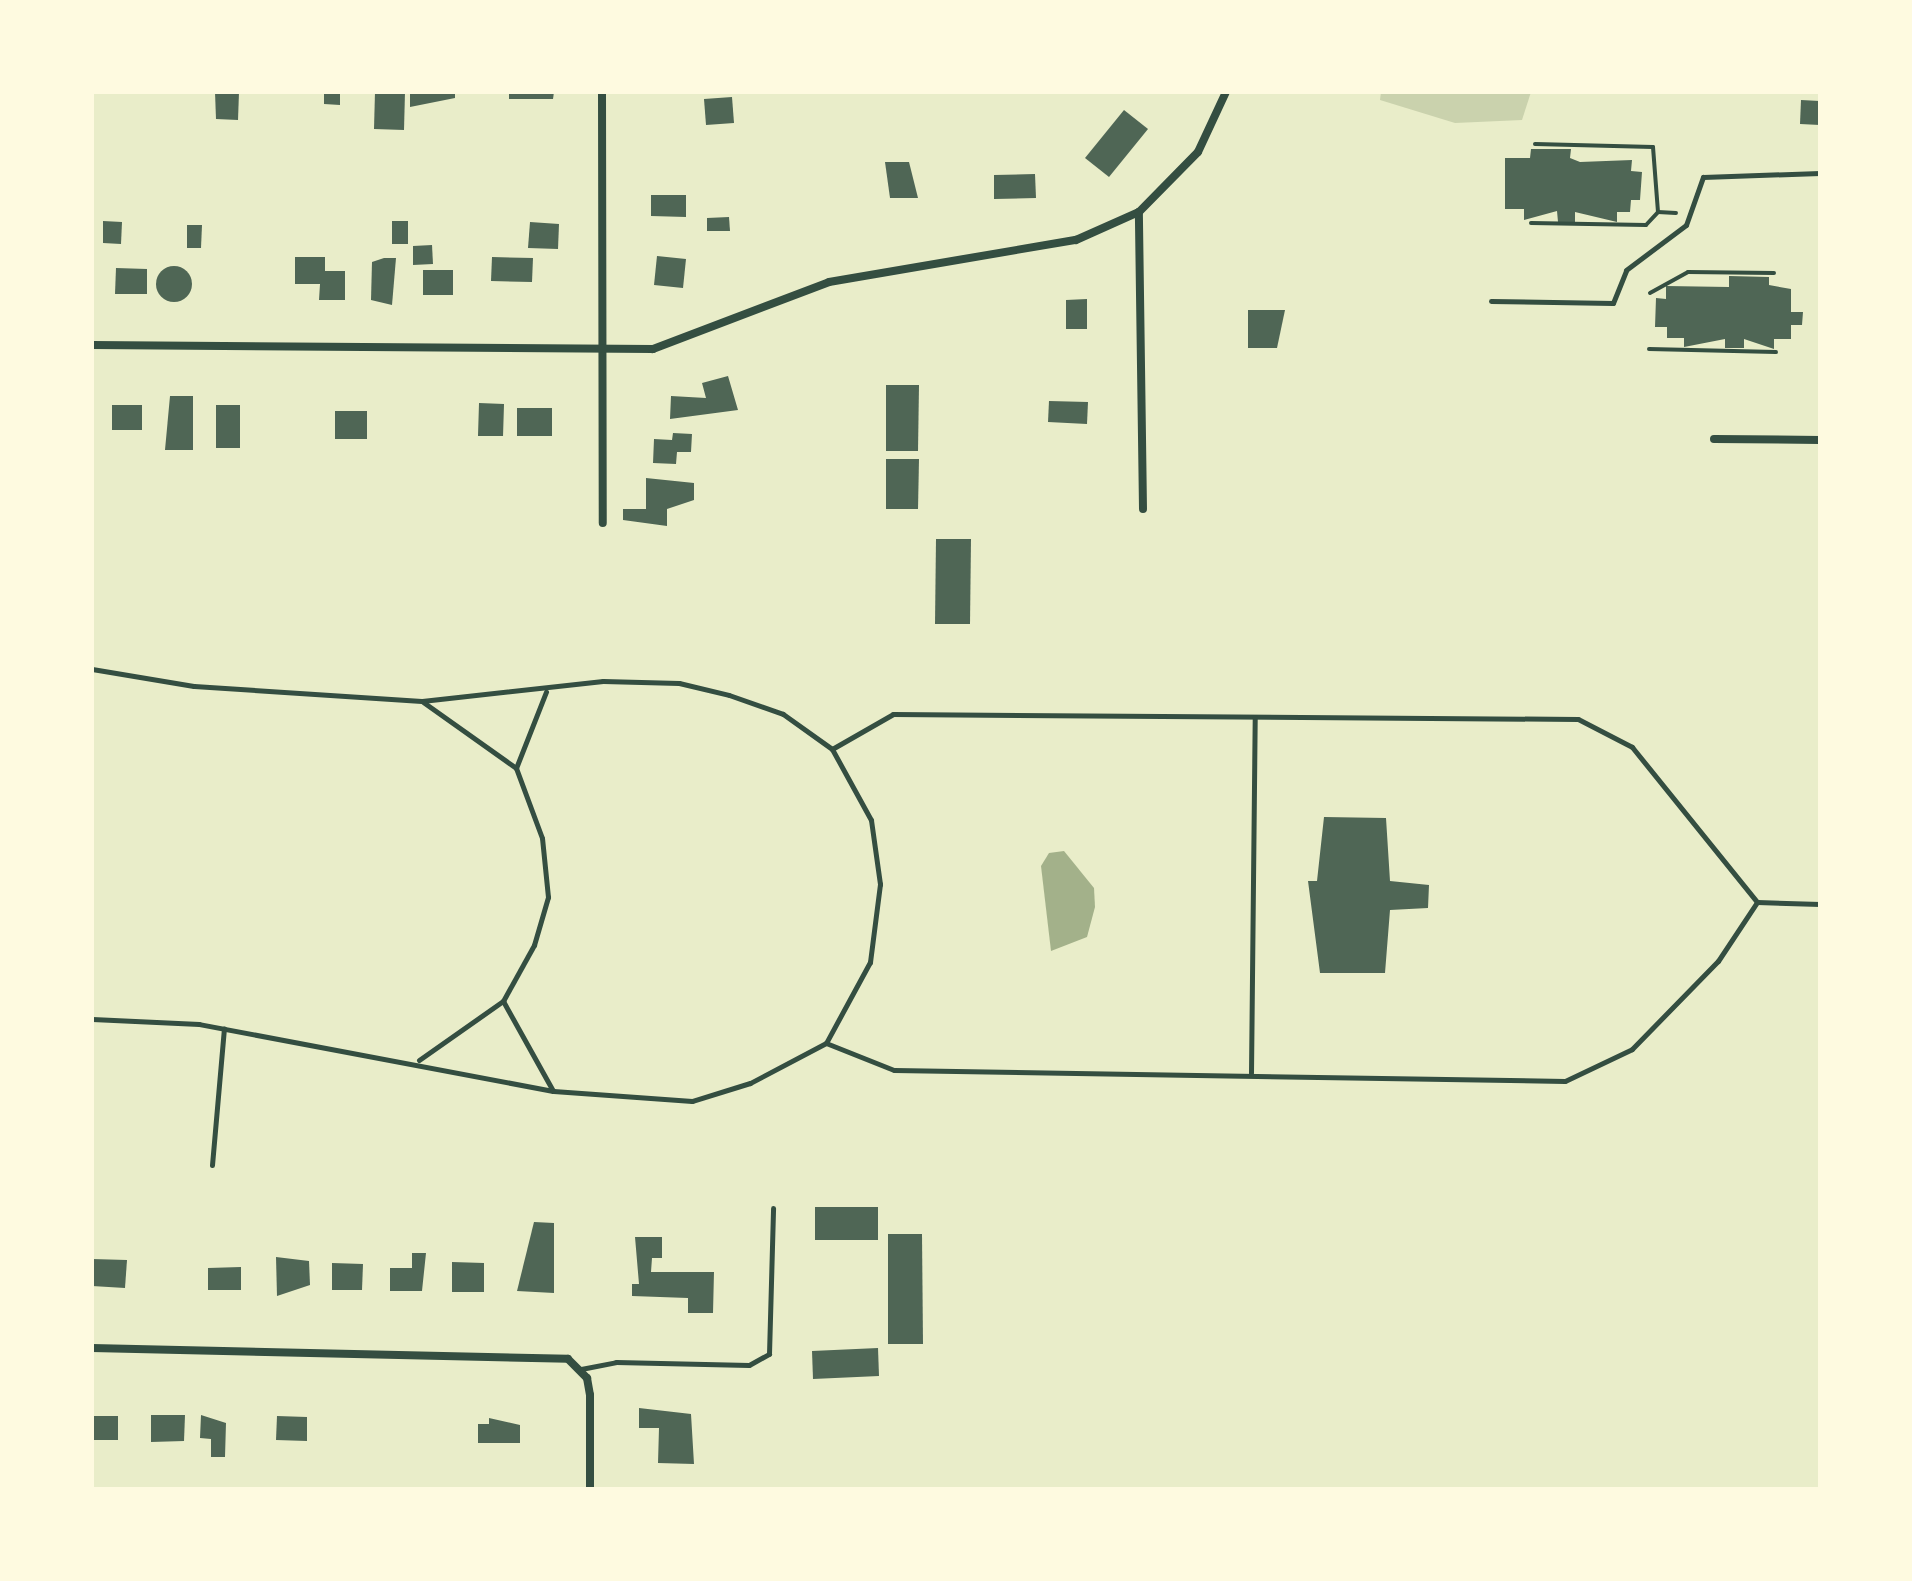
<!DOCTYPE html>
<style>
body{margin:0}
#map{position:relative;width:1912px;height:1581px;overflow:hidden;background:#e9edc9;font-family:"Archivo Narrow",sans-serif}
div>[style]{position:absolute}
[style*='--x']{left:calc(var(--x)*1px);top:calc(var(--y)*1px);width:calc(var(--w)*1px);rotate:calc(var(--a)*1deg)}
.green>*{inset:0;background:#cad2ad}
.water>*{inset:0;background:#a3b18a}
.building>*{inset:0;background:#4f6655}
.round{border-radius:50%}
.path>*{height:4px;margin:-2px;padding:0 2px;transform-origin:2px;border-radius:2px;background:#344e41}
.service>*{height:5px;margin:-2.5px;padding:0 2.5px;transform-origin:2.5px;border-radius:2.5px;background:#344e41}
.minor>*{height:8px;margin:-4px;padding:0 4px;transform-origin:4px;border-radius:4px;background:#344e41}
span{translate:-50% -50%;white-space:nowrap;text-align:center;line-height:1.15;-webkit-text-stroke:8px #fefae0;paint-order:stroke}
.frame{position:absolute;inset:0;border:94px solid #fefae0;pointer-events:none}
</style>
<div id="map">
<div class="green">
<i style="clip-path:polygon(1381px 92px,1531px 92px,1522px 120px,1455px 123px,1380px 100px)"></i>
</div>
<div class="water">
<i style="clip-path:polygon(1064px 851px,1094px 888px,1095px 907px,1087px 937px,1051px 951px,1041px 866px,1049px 853px)"></i>
</div>
<div class="building">
<i style="clip-path:polygon(215px 92px,239px 92px,238px 120px,216px 119px)"></i>
<i style="clip-path:polygon(324px 92px,340px 92px,340px 105px,324px 104px)"></i>
<i style="clip-path:polygon(375px 92px,405px 92px,404px 130px,374px 129px)"></i>
<i style="clip-path:polygon(410px 92px,455px 92px,455px 98px,410px 107px)"></i>
<i style="clip-path:polygon(509px 92px,554px 92px,553px 99px,509px 99px)"></i>
<i style="clip-path:polygon(732px 97px,734px 123px,706px 125px,704px 99px)"></i>
<i style="clip-path:polygon(1801px 100px,1820px 101px,1820px 125px,1800px 124px)"></i>
<i style="clip-path:polygon(1124px 110px,1148px 129px,1109px 177px,1085px 158px)"></i>
<i style="clip-path:polygon(1531px 149px,1571px 149px,1570px 158px,1580px 162px,1632px 160px,1631px 171px,1642px 172px,1640px 200px,1631px 200px,1630px 212px,1617px 212px,1617px 222px,1575px 212px,1575px 222px,1558px 222px,1557px 211px,1524px 220px,1524px 209px,1505px 209px,1505px 158px,1530px 158px)"></i>
<i style="clip-path:polygon(885px 162px,909px 162px,918px 198px,890px 198px)"></i>
<i style="clip-path:polygon(1035px 174px,1036px 198px,994px 199px,994px 175px)"></i>
<i style="clip-path:polygon(651px 195px,686px 195px,686px 217px,651px 216px)"></i>
<i style="clip-path:polygon(729px 217px,730px 231px,707px 231px,707px 218px)"></i>
<i style="clip-path:polygon(103px 221px,122px 222px,121px 244px,103px 243px)"></i>
<i style="clip-path:polygon(392px 221px,408px 221px,408px 244px,392px 244px)"></i>
<i style="clip-path:polygon(530px 222px,559px 224px,558px 249px,528px 248px)"></i>
<i style="clip-path:polygon(187px 225px,202px 225px,201px 248px,187px 248px)"></i>
<i style="clip-path:polygon(432px 245px,433px 264px,413px 265px,413px 246px)"></i>
<i style="clip-path:polygon(657px 256px,686px 259px,683px 288px,654px 285px)"></i>
<i style="clip-path:polygon(295px 257px,325px 257px,325px 271px,345px 271px,345px 300px,319px 300px,320px 284px,295px 284px)"></i>
<i style="clip-path:polygon(492px 257px,533px 258px,532px 282px,491px 281px)"></i>
<i style="clip-path:polygon(384px 258px,396px 258px,392px 305px,371px 300px,372px 262px)"></i>
<i class="round" style="left:156px;top:266px;width:36px;height:36px"></i>
<i style="clip-path:polygon(116px 268px,147px 269px,147px 294px,115px 294px)"></i>
<i style="clip-path:polygon(423px 270px,453px 270px,453px 295px,423px 295px)"></i>
<i style="clip-path:polygon(1729px 276px,1769px 277px,1769px 285px,1791px 289px,1791px 312px,1803px 312px,1802px 325px,1791px 325px,1791px 339px,1774px 339px,1774px 349px,1744px 339px,1744px 348px,1725px 348px,1725px 339px,1684px 347px,1684px 338px,1667px 338px,1667px 327px,1655px 327px,1656px 298px,1666px 299px,1666px 286px,1729px 287px)"></i>
<i style="clip-path:polygon(1087px 299px,1087px 329px,1066px 329px,1066px 300px)"></i>
<i style="clip-path:polygon(1248px 310px,1285px 310px,1277px 348px,1248px 348px)"></i>
<i style="clip-path:polygon(728px 376px,738px 410px,670px 419px,671px 396px,706px 398px,702px 383px)"></i>
<i style="clip-path:polygon(886px 385px,919px 385px,918px 451px,886px 451px)"></i>
<i style="clip-path:polygon(170px 396px,193px 396px,193px 450px,165px 450px)"></i>
<i style="clip-path:polygon(1049px 401px,1088px 402px,1087px 424px,1048px 422px)"></i>
<i style="clip-path:polygon(479px 403px,504px 404px,503px 436px,478px 436px)"></i>
<i style="clip-path:polygon(112px 405px,142px 405px,142px 430px,112px 430px)"></i>
<i style="clip-path:polygon(216px 405px,240px 405px,240px 448px,216px 448px)"></i>
<i style="clip-path:polygon(517px 408px,552px 408px,552px 436px,517px 436px)"></i>
<i style="clip-path:polygon(335px 411px,367px 411px,367px 439px,335px 439px)"></i>
<i style="clip-path:polygon(673px 433px,692px 434px,691px 452px,677px 452px,676px 464px,653px 463px,654px 439px,672px 440px)"></i>
<i style="clip-path:polygon(886px 459px,919px 459px,918px 509px,886px 509px)"></i>
<i style="clip-path:polygon(646px 478px,694px 483px,694px 500px,667px 509px,667px 526px,623px 520px,623px 509px,646px 509px)"></i>
<i style="clip-path:polygon(936px 539px,971px 539px,970px 624px,935px 624px)"></i>
<i style="clip-path:polygon(1324px 817px,1386px 818px,1390px 881px,1429px 885px,1428px 908px,1390px 910px,1385px 973px,1320px 973px,1308px 881px,1317px 881px)"></i>
<i style="clip-path:polygon(815px 1207px,878px 1207px,878px 1240px,815px 1240px)"></i>
<i style="clip-path:polygon(534px 1222px,554px 1223px,554px 1293px,517px 1291px)"></i>
<i style="clip-path:polygon(888px 1234px,922px 1234px,923px 1344px,888px 1344px)"></i>
<i style="clip-path:polygon(635px 1237px,662px 1237px,662px 1258px,652px 1258px,651px 1272px,714px 1272px,713px 1313px,688px 1313px,688px 1298px,632px 1296px,632px 1284px,639px 1284px)"></i>
<i style="clip-path:polygon(412px 1253px,426px 1253px,422px 1291px,390px 1291px,390px 1268px,412px 1268px)"></i>
<i style="clip-path:polygon(276px 1257px,309px 1261px,310px 1285px,277px 1296px)"></i>
<i style="clip-path:polygon(92px 1259px,127px 1260px,125px 1288px,92px 1286px)"></i>
<i style="clip-path:polygon(452px 1262px,484px 1263px,484px 1292px,452px 1292px)"></i>
<i style="clip-path:polygon(332px 1263px,363px 1264px,362px 1290px,332px 1290px)"></i>
<i style="clip-path:polygon(241px 1267px,241px 1290px,208px 1290px,208px 1268px)"></i>
<i style="clip-path:polygon(878px 1348px,879px 1376px,813px 1379px,812px 1351px)"></i>
<i style="clip-path:polygon(639px 1408px,691px 1414px,694px 1464px,658px 1463px,659px 1428px,639px 1428px)"></i>
<i style="clip-path:polygon(151px 1415px,185px 1415px,184px 1441px,151px 1442px)"></i>
<i style="clip-path:polygon(201px 1415px,226px 1423px,225px 1457px,211px 1457px,211px 1439px,200px 1438px)"></i>
<i style="clip-path:polygon(92px 1416px,118px 1416px,118px 1440px,92px 1440px)"></i>
<i style="clip-path:polygon(277px 1416px,307px 1417px,307px 1441px,276px 1440px)"></i>
<i style="clip-path:polygon(489px 1418px,520px 1425px,520px 1443px,478px 1443px,478px 1424px,489px 1424px)"></i>
</div>
<div class="path">
<i style="--x:1535;--y:144;--w:118;--a:1.5"></i>
<i style="--x:1653;--y:147;--w:65;--a:85.6"></i>
<i style="--x:1658;--y:212;--w:18;--a:3"></i>
<i style="--x:1531;--y:223;--w:115;--a:1"></i>
<i style="--x:1646;--y:225;--w:18;--a:-47"></i>
<i style="--x:1650;--y:293;--w:43;--a:-28.9"></i>
<i style="--x:1688;--y:272;--w:86;--a:0.7"></i>
<i style="--x:1649;--y:349;--w:127;--a:1.4"></i>
</div>
<div class="service">
<i style="--x:1491;--y:301;--w:122;--a:0.9"></i>
<i style="--x:1613;--y:303;--w:35;--a:-68"></i>
<i style="--x:1626;--y:270;--w:75;--a:-36.9"></i>
<i style="--x:1686;--y:225;--w:51;--a:-70.5"></i>
<i style="--x:1703;--y:177;--w:117;--a:-2"></i>
<i style="--x:92;--y:669;--w:103;--a:9.5"></i>
<i style="--x:194;--y:686;--w:228;--a:3.8"></i>
<i style="--x:422;--y:701;--w:182;--a:-6.3"></i>
<i style="--x:603;--y:681;--w:76;--a:1.5"></i>
<i style="--x:679;--y:683;--w:51;--a:13.5"></i>
<i style="--x:729;--y:695;--w:57;--a:19.4"></i>
<i style="--x:783;--y:714;--w:60;--a:35.5"></i>
<i style="--x:832;--y:749;--w:81;--a:61.2"></i>
<i style="--x:871;--y:820;--w:65;--a:82"></i>
<i style="--x:880;--y:884;--w:79;--a:97.3"></i>
<i style="--x:870;--y:962;--w:92;--a:118.5"></i>
<i style="--x:826;--y:1043;--w:86;--a:152.2"></i>
<i style="--x:750;--y:1083;--w:61;--a:162.8"></i>
<i style="--x:692;--y:1101;--w:139;--a:-175.9"></i>
<i style="--x:553;--y:1091;--w:360;--a:-169.3"></i>
<i style="--x:199;--y:1024;--w:107;--a:-177.3"></i>
<i style="--x:832;--y:749;--w:70;--a:-29.8"></i>
<i style="--x:893;--y:714;--w:685;--a:0.42"></i>
<i style="--x:1578;--y:719;--w:61;--a:27.4"></i>
<i style="--x:1632;--y:747;--w:199;--a:51.1"></i>
<i style="--x:1757;--y:902;--w:63;--a:1.8"></i>
<i style="--x:516;--y:768;--w:82;--a:-68.5"></i>
<i style="--x:503;--y:1001;--w:103;--a:60.9"></i>
<i style="--x:826;--y:1043;--w:73;--a:21.7"></i>
<i style="--x:894;--y:1070;--w:671;--a:0.94"></i>
<i style="--x:1565;--y:1081;--w:74;--a:-25.5"></i>
<i style="--x:1632;--y:1049;--w:123;--a:-45.7"></i>
<i style="--x:1718;--y:961;--w:71;--a:-56.5"></i>
<i style="--x:419;--y:1060;--w:103;--a:-35.1"></i>
<i style="--x:503;--y:1001;--w:64;--a:-61"></i>
<i style="--x:534;--y:945;--w:50;--a:-73.7"></i>
<i style="--x:548;--y:897;--w:59;--a:-95.8"></i>
<i style="--x:542;--y:838;--w:75;--a:-110.4"></i>
<i style="--x:516;--y:768;--w:114;--a:-144.6"></i>
<i style="--x:1251;--y:1073;--w:356;--a:-89.4"></i>
<i style="--x:212;--y:1165;--w:137;--a:-85"></i>
<i style="--x:581;--y:1369;--w:36;--a:-11"></i>
<i style="--x:616;--y:1362;--w:133;--a:1.3"></i>
<i style="--x:749;--y:1365;--w:23;--a:-29"></i>
<i style="--x:769;--y:1354;--w:146;--a:-88.4"></i>
</div>
<div class="minor">
<i style="--x:602;--y:92;--w:431;--a:89.9"></i>
<i style="--x:92;--y:345;--w:561;--a:0.41"></i>
<i style="--x:653;--y:349;--w:188;--a:-20.8"></i>
<i style="--x:829;--y:282;--w:251;--a:-9.7"></i>
<i style="--x:1076;--y:240;--w:69;--a:-24"></i>
<i style="--x:1714;--y:439;--w:106;--a:0.5"></i>
<i style="--x:1143;--y:509;--w:297;--a:-90.8"></i>
<i style="--x:1139;--y:212;--w:84;--a:-45.5"></i>
<i style="--x:1198;--y:152;--w:66;--a:-65"></i>
<i style="--x:92;--y:1348;--w:476;--a:1.3"></i>
<i style="--x:568;--y:1359;--w:27;--a:45"></i>
<i style="--x:587;--y:1378;--w:17;--a:80"></i>
<i style="--x:590;--y:1395;--w:94;--a:90"></i>
</div>
<div class="frame"></div>
</div>
